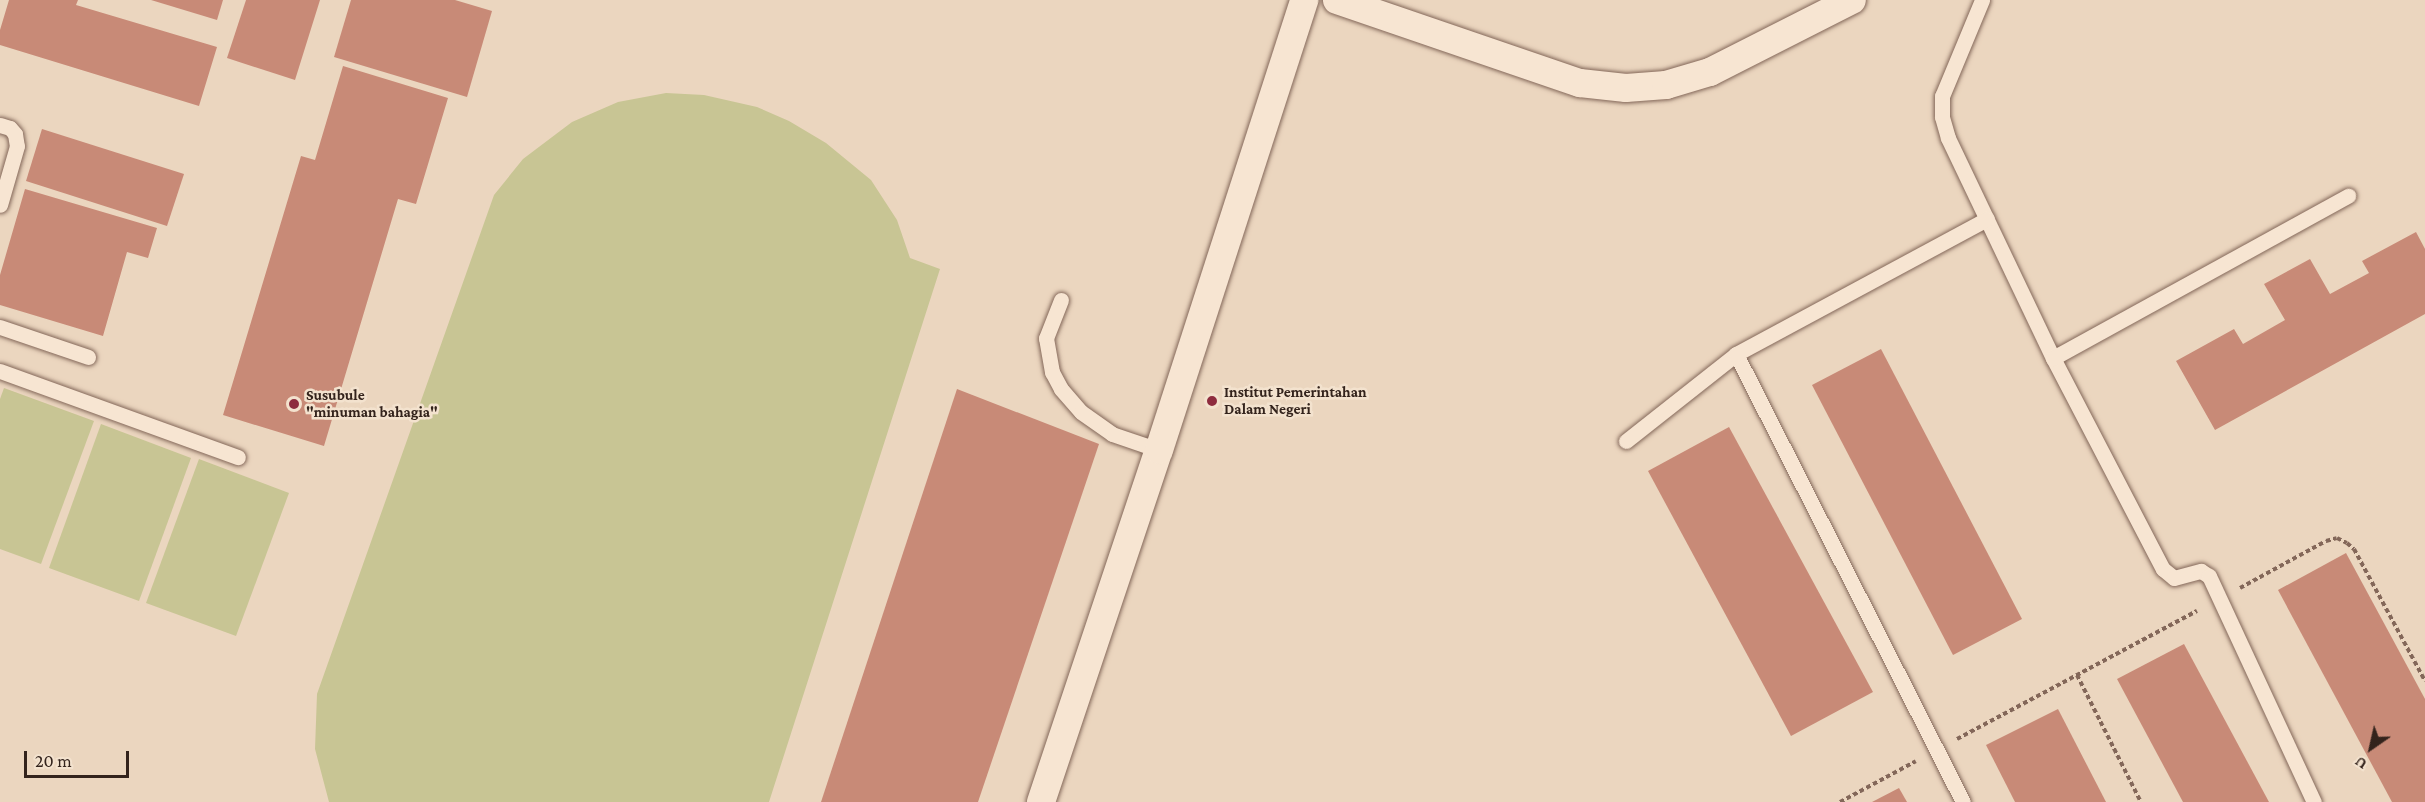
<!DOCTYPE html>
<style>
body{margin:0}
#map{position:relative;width:2425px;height:802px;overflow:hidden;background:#ebd6bf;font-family:"Crimson Pro",serif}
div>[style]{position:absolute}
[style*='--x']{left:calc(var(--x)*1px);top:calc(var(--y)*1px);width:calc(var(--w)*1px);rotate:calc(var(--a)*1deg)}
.green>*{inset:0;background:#c8c594}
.building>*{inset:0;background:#c88a77}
.path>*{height:4px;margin-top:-2px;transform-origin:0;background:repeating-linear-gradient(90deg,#836759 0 4.5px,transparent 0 7.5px)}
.roads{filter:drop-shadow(0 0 2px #836759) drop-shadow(0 0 2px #836759)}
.lane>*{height:15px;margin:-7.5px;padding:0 7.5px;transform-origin:7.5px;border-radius:7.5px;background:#f7e5d2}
.street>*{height:28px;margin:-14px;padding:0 14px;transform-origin:14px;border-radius:14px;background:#f7e5d2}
.dots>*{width:16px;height:16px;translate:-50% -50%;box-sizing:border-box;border:3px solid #f3e2ce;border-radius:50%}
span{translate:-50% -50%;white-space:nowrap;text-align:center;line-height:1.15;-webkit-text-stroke:5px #f3e2ce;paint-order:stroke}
.poi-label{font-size:15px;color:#33231c;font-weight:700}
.left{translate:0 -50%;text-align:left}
.north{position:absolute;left:2341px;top:718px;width:60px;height:60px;-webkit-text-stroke:4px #f3e2ce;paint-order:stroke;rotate:214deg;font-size:16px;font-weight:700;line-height:24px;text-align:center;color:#33231c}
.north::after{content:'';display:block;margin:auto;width:21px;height:27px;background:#33231c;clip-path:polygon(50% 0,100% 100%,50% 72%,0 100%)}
.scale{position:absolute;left:24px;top:751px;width:105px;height:27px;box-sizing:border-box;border:3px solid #33231c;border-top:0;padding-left:8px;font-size:18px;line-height:21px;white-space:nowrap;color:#33231c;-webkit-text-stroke:4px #f3e2ce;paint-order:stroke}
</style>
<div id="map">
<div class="green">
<i style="clip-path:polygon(666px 93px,704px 95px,757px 107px,789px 121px,826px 143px,871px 180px,897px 220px,910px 258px,940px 269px,769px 802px,329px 802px,315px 749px,317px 694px,494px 195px,523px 159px,572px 122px,618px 102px)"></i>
<i style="clip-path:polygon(4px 388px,94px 421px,41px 564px,0 549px,0 399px)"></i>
<i style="clip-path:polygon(101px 424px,191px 458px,139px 601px,49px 568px)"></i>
<i style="clip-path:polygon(199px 459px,289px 493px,236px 636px,146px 603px)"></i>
</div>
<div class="building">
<i style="clip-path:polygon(9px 0,78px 0,76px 5px,217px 47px,199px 106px,0 45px,0 30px)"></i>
<i style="clip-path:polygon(151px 0,223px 0,217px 20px)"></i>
<i style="clip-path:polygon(246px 0,320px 0,295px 80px,227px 58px)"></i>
<i style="clip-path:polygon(351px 0,455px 0,492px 11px,467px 97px,334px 57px)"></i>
<i style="clip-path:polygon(343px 66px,448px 98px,416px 204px,398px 199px,324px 446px,223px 415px,301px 156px,315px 160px)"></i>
<i style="clip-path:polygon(42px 129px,184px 174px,167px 226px,26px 181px)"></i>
<i style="clip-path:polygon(25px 189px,157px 228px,148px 258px,127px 252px,103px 336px,0 305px,0 275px)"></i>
<i style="clip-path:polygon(2416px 232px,2425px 249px,2425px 314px,2215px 430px,2176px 361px,2234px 329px,2243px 344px,2285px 320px,2264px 284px,2310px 259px,2330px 294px,2369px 273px,2362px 261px)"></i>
<i style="clip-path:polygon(1881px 349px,2022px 619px,1953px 655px,1812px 385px)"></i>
<i style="clip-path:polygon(957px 389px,1099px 444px,978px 802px,821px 802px)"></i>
<i style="clip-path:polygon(1729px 427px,1873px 692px,1791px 736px,1648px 471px)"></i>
<i style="clip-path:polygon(2346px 553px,2425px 699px,2425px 802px,2392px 802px,2278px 590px)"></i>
<i style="clip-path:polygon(2184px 644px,2269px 802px,2183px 802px,2117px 679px)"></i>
<i style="clip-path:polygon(2058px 709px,2106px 802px,2015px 802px,1986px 745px)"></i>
<i style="clip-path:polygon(1899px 788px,1907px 802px,1872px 802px)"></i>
</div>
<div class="path">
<i style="--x:2240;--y:588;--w:98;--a:-28.7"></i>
<i style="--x:2326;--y:541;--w:11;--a:-15"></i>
<i style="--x:2337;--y:538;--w:11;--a:27"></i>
<i style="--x:2347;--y:543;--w:9;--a:41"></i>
<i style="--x:2354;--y:549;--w:150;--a:61.7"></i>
<i style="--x:2077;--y:675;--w:142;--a:63.3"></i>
<i style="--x:1957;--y:739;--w:272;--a:-28.1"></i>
<i style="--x:1840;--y:802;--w:86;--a:-28.3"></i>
</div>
<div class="roads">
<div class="lane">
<i style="--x:1982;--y:0;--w:104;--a:112.6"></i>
<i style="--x:1942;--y:96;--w:21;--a:90"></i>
<i style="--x:1942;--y:117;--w:22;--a:74"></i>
<i style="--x:1948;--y:138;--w:244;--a:64.5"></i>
<i style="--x:2053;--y:358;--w:238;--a:62.5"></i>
<i style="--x:2163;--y:569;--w:14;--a:39"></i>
<i style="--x:2174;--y:578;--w:28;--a:-15"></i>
<i style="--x:2201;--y:571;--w:9;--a:32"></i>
<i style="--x:2209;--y:576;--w:249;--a:65.1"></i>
<i style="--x:0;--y:125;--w:10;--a:17"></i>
<i style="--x:10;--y:128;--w:8;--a:50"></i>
<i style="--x:15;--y:134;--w:12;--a:81"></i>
<i style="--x:17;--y:146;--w:61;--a:106.1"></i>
<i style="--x:1061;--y:300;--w:41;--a:111.5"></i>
<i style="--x:1046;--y:338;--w:35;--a:80"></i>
<i style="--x:1052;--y:372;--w:19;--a:62"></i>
<i style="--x:1061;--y:389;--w:30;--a:49"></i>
<i style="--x:1081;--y:412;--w:38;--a:35"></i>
<i style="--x:1112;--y:434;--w:50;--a:18.8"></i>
<i style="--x:0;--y:327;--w:93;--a:18.8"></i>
<i style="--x:1736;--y:354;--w:502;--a:63.13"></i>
<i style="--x:2053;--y:358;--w:337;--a:-28.8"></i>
<i style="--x:0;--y:371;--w:253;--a:19.9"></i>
<i style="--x:1626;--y:441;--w:140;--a:-38.3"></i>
<i style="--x:1736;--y:354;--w:285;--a:-28.3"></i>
</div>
<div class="street">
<i style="--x:1337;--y:0;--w:257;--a:18.9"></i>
<i style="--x:1580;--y:83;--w:46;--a:6.2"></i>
<i style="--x:1626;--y:88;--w:40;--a:-4.3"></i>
<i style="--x:1666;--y:85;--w:46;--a:-16.5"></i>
<i style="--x:1710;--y:72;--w:159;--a:-26.9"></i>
<i style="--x:1041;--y:802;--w:371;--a:-71.5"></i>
<i style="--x:1159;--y:450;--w:473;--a:-72.1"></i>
</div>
</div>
<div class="dots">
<i style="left:1212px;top:401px;background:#8e2c3e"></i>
<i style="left:294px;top:404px;background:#8e2c3e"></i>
</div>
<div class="poi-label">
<span class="left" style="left:1224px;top:401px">Institut Pemerintahan<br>Dalam Negeri</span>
<span class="left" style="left:306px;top:404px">Susubule<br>"minuman bahagia"</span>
</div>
<div class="north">U</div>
<div class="scale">20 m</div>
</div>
